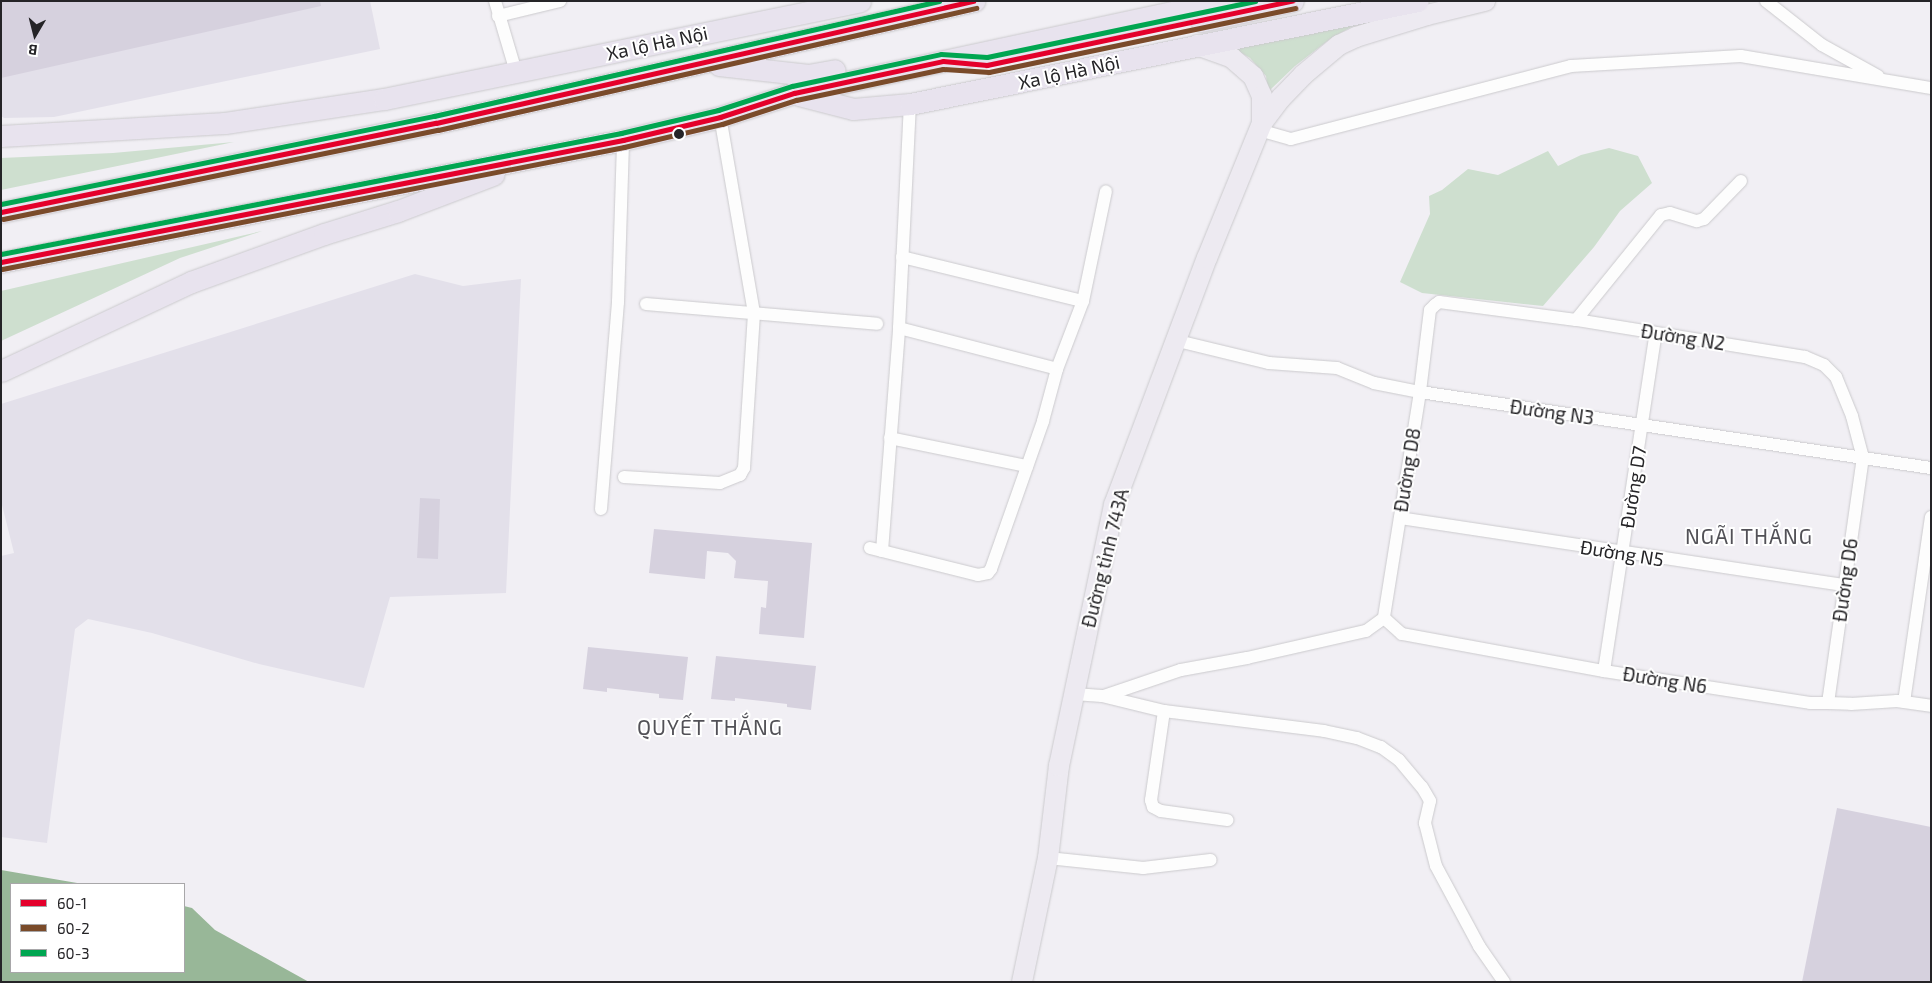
<!DOCTYPE html>
<meta charset="utf-8">
<style>
body{margin:0}
#map{position:relative;width:1932px;height:983px;overflow:hidden;background:#f1eff4;font-family:"Exo 2",sans-serif}
div>[style]{position:absolute}
[style*='--x']{left:calc(var(--x)*1px);top:calc(var(--y)*1px);width:calc(var(--w)*1px);rotate:calc(var(--a)*1deg)}
.built>*{inset:0;background:#e3e0ea}
.green>*{inset:0;background:#cedfcf}
.water>*{inset:0;background:#98b798}
.building>*{inset:0;background:#d6d1de}
.roads{filter:drop-shadow(0 0 1px #cbcacd) drop-shadow(0 0 1px #cbcacd)}
.minor>*{height:12px;margin:-6px;padding:0 6px;transform-origin:6px;border-radius:6px;background:#fdfdfd}
.primary>*{height:20px;margin:-10px;padding:0 10px;transform-origin:10px;border-radius:10px;background:#edeaf1}
.trunk>*{height:21px;margin:-10.5px;padding:0 10.5px;transform-origin:10.5px;border-radius:10.5px;background:#e8e3ee}
.bus-1>*{height:5px;margin:-2.5px;padding:0 2.5px;transform-origin:2.5px;border-radius:2.5px;background:#e4002b}
.bus-2>*{height:5px;margin:-2.5px;padding:0 2.5px;transform-origin:2.5px;border-radius:2.5px;background:#7a4b2a}
.bus-3>*{height:5px;margin:-2.5px;padding:0 2.5px;transform-origin:2.5px;border-radius:2.5px;background:#00a651}
.dots>*{width:14px;height:14px;translate:-50% -50%;box-sizing:border-box;border:2px solid #fff;border-radius:50%}
span{translate:-50% -50%;white-space:nowrap;text-align:center;line-height:1.15;-webkit-text-stroke:4px #fff;paint-order:stroke}
.street-label{font-size:19px;color:#252427}
.quarter-label{font-size:21px;color:#525157;letter-spacing:1px}
.frame{position:absolute;inset:0;border:2px solid #252427;pointer-events:none}
.legend{position:absolute;left:10px;top:883px;width:175px;height:90px;box-sizing:border-box;background:#fff;border:1px solid #a8a7a9;margin:0;padding:6px 9px;list-style:none;font-size:15px;color:#252427}
.legend li{display:flex;align-items:center;gap:10px;height:25px}
.legend b{width:25px;border:1px solid #a8a7a9}
.north{position:absolute;left:10px;top:10px;width:50px;height:50px;-webkit-text-stroke:4px #fff;paint-order:stroke;rotate:188deg;font-size:14px;font-weight:700;line-height:20px;text-align:center;color:#252427}
.north::after{content:'';display:block;margin:auto;width:18px;height:22px;background:#252427;clip-path:polygon(50% 0,100% 100%,50% 72%,0 100%)}
</style>
<div id="map">
<div class="built">
<i style="clip-path:polygon(1px 1px,370px 1px,380px 49px,54px 117px,4px 118px,1px 116px)"></i>
<i style="clip-path:polygon(415px 274px,463px 286px,521px 279px,506px 593px,390px 597px,364px 688px,259px 664px,152px 633px,88px 619px,75px 629px,47px 843px,1px 837px,1px 556px,14px 553px,1px 501px,1px 404px)"></i>
</div>
<div class="green">
<i style="clip-path:polygon(1367px 18px,1330px 39px,1295px 66px,1268px 92px,1266px 76px,1250px 58px,1231px 47px)"></i>
<i style="clip-path:polygon(234px 142px,1px 190px,1px 158px,113px 153px)"></i>
<i style="clip-path:polygon(1609px 148px,1638px 156px,1652px 183px,1620px 211px,1594px 247px,1543px 306px,1422px 293px,1400px 282px,1430px 214px,1429px 196px,1442px 190px,1468px 169px,1498px 175px,1548px 151px,1558px 166px,1581px 155px)"></i>
<i style="clip-path:polygon(262px 231px,180px 258px,1px 341px,1px 291px)"></i>
</div>
<div class="water">
<i style="clip-path:polygon(1px 870px,83px 884px,11px 884px,11px 972px,184px 972px,184px 906px,192px 908px,215px 930px,309px 982px,1px 982px)"></i>
</div>
<div class="building">
<i style="clip-path:polygon(1px 1px,320px 1px,321px 6px,1px 78px)"></i>
<i style="clip-path:polygon(420px 498px,440px 499px,438px 559px,417px 558px)"></i>
<i style="clip-path:polygon(654px 529px,812px 543px,804px 638px,759px 634px,761px 607px,766px 608px,768px 581px,734px 578px,736px 561px,728px 553px,707px 551px,705px 579px,649px 573px)"></i>
<i style="clip-path:polygon(588px 647px,688px 657px,683px 700px,659px 698px,659px 694px,607px 688px,607px 692px,583px 689px)"></i>
<i style="clip-path:polygon(716px 656px,816px 666px,811px 710px,787px 707px,787px 704px,735px 698px,735px 701px,711px 699px)"></i>
<i style="clip-path:polygon(1837px 808px,1931px 827px,1931px 982px,1802px 982px)"></i>
</div>
<div class="roads">
<div class="minor">
<i style="--x:495;--y:1;--w:74;--a:73.5"></i>
<i style="--x:1766;--y:1;--w:71;--a:38.2"></i>
<i style="--x:1822;--y:45;--w:64;--a:29"></i>
<i style="--x:498;--y:16;--w:64;--a:-13.6"></i>
<i style="--x:1259;--y:130;--w:33;--a:16"></i>
<i style="--x:1291;--y:139;--w:289;--a:-14.6"></i>
<i style="--x:1571;--y:66;--w:170;--a:-3.4"></i>
<i style="--x:1741;--y:56;--w:193;--a:9.6"></i>
<i style="--x:902;--y:257;--w:186;--a:13.7"></i>
<i style="--x:646;--y:304;--w:232;--a:4.9"></i>
<i style="--x:1576;--y:320;--w:135;--a:-51"></i>
<i style="--x:1661;--y:215;--w:9;--a:-13"></i>
<i style="--x:1670;--y:213;--w:28;--a:17"></i>
<i style="--x:1697;--y:221;--w:7;--a:-16"></i>
<i style="--x:1704;--y:219;--w:53;--a:-45.8"></i>
<i style="--x:899;--y:328;--w:163;--a:14.5"></i>
<i style="--x:1178;--y:341;--w:94;--a:13.6"></i>
<i style="--x:1269;--y:363;--w:68;--a:4.2"></i>
<i style="--x:1337;--y:368;--w:40;--a:22"></i>
<i style="--x:1374;--y:383;--w:47;--a:11.1"></i>
<i style="--x:1420;--y:392;--w:517;--a:8.46"></i>
<i style="--x:890;--y:438;--w:140;--a:11.6"></i>
<i style="--x:624;--y:477;--w:96;--a:3.6"></i>
<i style="--x:720;--y:483;--w:22;--a:-22"></i>
<i style="--x:740;--y:475;--w:8;--a:-60"></i>
<i style="--x:744;--y:468;--w:155;--a:-86.3"></i>
<i style="--x:754;--y:313;--w:199;--a:-99.8"></i>
<i style="--x:601;--y:509;--w:208;--a:-85.3"></i>
<i style="--x:618;--y:302;--w:162;--a:-88.2"></i>
<i style="--x:1400;--y:518;--w:449;--a:8.6"></i>
<i style="--x:870;--y:548;--w:111;--a:14"></i>
<i style="--x:978;--y:575;--w:10;--a:-11"></i>
<i style="--x:988;--y:573;--w:5;--a:-53"></i>
<i style="--x:991;--y:569;--w:157;--a:-70.6"></i>
<i style="--x:1043;--y:421;--w:54;--a:-74.9"></i>
<i style="--x:1057;--y:369;--w:73;--a:-69.1"></i>
<i style="--x:1083;--y:301;--w:112;--a:-78.2"></i>
<i style="--x:882;--y:551;--w:224;--a:-85.6"></i>
<i style="--x:899;--y:328;--w:224;--a:-87.2"></i>
<i style="--x:1604;--y:671;--w:342;--a:-81.3"></i>
<i style="--x:1074;--y:694;--w:28;--a:4"></i>
<i style="--x:1102;--y:696;--w:64;--a:13.6"></i>
<i style="--x:1164;--y:711;--w:161;--a:7.1"></i>
<i style="--x:1324;--y:731;--w:34;--a:12"></i>
<i style="--x:1357;--y:738;--w:26;--a:21"></i>
<i style="--x:1381;--y:747;--w:22;--a:36"></i>
<i style="--x:1399;--y:760;--w:35;--a:50"></i>
<i style="--x:1422;--y:787;--w:16;--a:60"></i>
<i style="--x:1430;--y:801;--w:23;--a:103"></i>
<i style="--x:1425;--y:823;--w:44;--a:75.7"></i>
<i style="--x:1436;--y:866;--w:91;--a:61.7"></i>
<i style="--x:1479;--y:946;--w:44;--a:55.2"></i>
<i style="--x:1104;--y:696;--w:81;--a:-18.7"></i>
<i style="--x:1181;--y:670;--w:67;--a:-10.3"></i>
<i style="--x:1247;--y:658;--w:122;--a:-12.8"></i>
<i style="--x:1366;--y:631;--w:22;--a:-36"></i>
<i style="--x:1904;--y:702;--w:187;--a:-81.7"></i>
<i style="--x:1828;--y:703;--w:247;--a:-81.9"></i>
<i style="--x:1863;--y:458;--w:43;--a:-104.7"></i>
<i style="--x:1852;--y:416;--w:42;--a:-112.3"></i>
<i style="--x:1836;--y:377;--w:17;--a:-135"></i>
<i style="--x:1824;--y:365;--w:21;--a:-157"></i>
<i style="--x:1805;--y:357;--w:232;--a:-170.8"></i>
<i style="--x:1576;--y:320;--w:138;--a:-172.5"></i>
<i style="--x:1439;--y:302;--w:5;--a:143"></i>
<i style="--x:1435;--y:305;--w:7;--a:135"></i>
<i style="--x:1430;--y:310;--w:83;--a:97"></i>
<i style="--x:1420;--y:392;--w:229;--a:99.1"></i>
<i style="--x:1384;--y:618;--w:24;--a:42"></i>
<i style="--x:1402;--y:634;--w:205;--a:10.4"></i>
<i style="--x:1604;--y:671;--w:208;--a:8.8"></i>
<i style="--x:1810;--y:703;--w:18;--a:0"></i>
<i style="--x:1828;--y:703;--w:23;--a:2"></i>
<i style="--x:1851;--y:704;--w:46;--a:-3.7"></i>
<i style="--x:1897;--y:701;--w:34;--a:8"></i>
<i style="--x:1164;--y:711;--w:90;--a:98.3"></i>
<i style="--x:1151;--y:800;--w:7;--a:74"></i>
<i style="--x:1153;--y:807;--w:9;--a:27"></i>
<i style="--x:1161;--y:811;--w:67;--a:7.8"></i>
<i style="--x:1048;--y:858;--w:96;--a:6"></i>
<i style="--x:1143;--y:868;--w:68;--a:-6.7"></i>
</div>
<div class="primary">
<i style="--x:1197;--y:45;--w:37;--a:20"></i>
<i style="--x:1232;--y:58;--w:28;--a:41"></i>
<i style="--x:1253;--y:76;--w:22;--a:66"></i>
<i style="--x:1262;--y:96;--w:27;--a:90"></i>
<i style="--x:1022;--y:982;--w:127;--a:-78.2"></i>
<i style="--x:1048;--y:858;--w:93;--a:-83.2"></i>
<i style="--x:1059;--y:766;--w:267;--a:-78.1"></i>
<i style="--x:1114;--y:505;--w:264;--a:-69.4"></i>
<i style="--x:1207;--y:258;--w:146;--a:-67.8"></i>
<i style="--x:1262;--y:123;--w:31;--a:-53"></i>
<i style="--x:1281;--y:98;--w:32;--a:-46"></i>
<i style="--x:1303;--y:75;--w:47;--a:-39.8"></i>
<i style="--x:1339;--y:45;--w:19;--a:-25"></i>
<i style="--x:1356;--y:37;--w:74;--a:-17.2"></i>
<i style="--x:1427;--y:15;--w:60;--a:-13.6"></i>
</div>
<div class="trunk">
<i style="--x:1201;--y:21;--w:94;--a:-12.3"></i>
<i style="--x:719;--y:65;--w:90;--a:6.4"></i>
<i style="--x:808;--y:75;--w:27;--a:-10"></i>
<i style="--x:799;--y:95;--w:56;--a:14.5"></i>
<i style="--x:853;--y:109;--w:57;--a:-5"></i>
<i style="--x:910;--y:104;--w:518;--a:-11.46"></i>
<i style="--x:1;--y:136;--w:224;--a:-3.3"></i>
<i style="--x:225;--y:123;--w:161;--a:-8.6"></i>
<i style="--x:384;--y:99;--w:486;--a:-11.6"></i>
<i style="--x:1;--y:212;--w:444;--a:-11.6"></i>
<i style="--x:436;--y:123;--w:552;--a:-12.78"></i>
<i style="--x:1;--y:262;--w:634;--a:-11.1"></i>
<i style="--x:623;--y:140;--w:100;--a:-13.3"></i>
<i style="--x:720;--y:117;--w:78;--a:-18"></i>
<i style="--x:794;--y:93;--w:440;--a:-12.1"></i>
<i style="--x:1;--y:371;--w:210;--a:-25.1"></i>
<i style="--x:191;--y:282;--w:141;--a:-19.8"></i>
<i style="--x:324;--y:234;--w:77;--a:-17.3"></i>
<i style="--x:398;--y:211;--w:102;--a:-20.8"></i>
</div>
</div>
<div class="bus-1">
<i style="--x:1;--y:212;--w:444;--a:-11.6"></i>
<i style="--x:436;--y:123;--w:551;--a:-12.8"></i>
<i style="--x:1;--y:262;--w:634;--a:-11.1"></i>
<i style="--x:623;--y:140;--w:100;--a:-13.3"></i>
<i style="--x:720;--y:117;--w:78;--a:-18"></i>
<i style="--x:794;--y:93;--w:152;--a:-12.1"></i>
<i style="--x:943;--y:61;--w:44;--a:5.2"></i>
<i style="--x:987;--y:65;--w:312;--a:-11.9"></i>
</div>
<div class="bus-2">
<i style="--x:3;--y:219;--w:444;--a:-11.6"></i>
<i style="--x:438;--y:130;--w:552;--a:-12.78"></i>
<i style="--x:2;--y:269;--w:634;--a:-11.1"></i>
<i style="--x:624;--y:147;--w:101;--a:-13.2"></i>
<i style="--x:722;--y:124;--w:78;--a:-18"></i>
<i style="--x:796;--y:100;--w:150;--a:-11.9"></i>
<i style="--x:943;--y:69;--w:46;--a:3.7"></i>
<i style="--x:989;--y:72;--w:313;--a:-11.8"></i>
</div>
<div class="bus-3">
<i style="--x:1;--y:204;--w:442;--a:-11.5"></i>
<i style="--x:434;--y:116;--w:518;--a:-12.83"></i>
<i style="--x:1;--y:254;--w:632;--a:-11.04"></i>
<i style="--x:621;--y:133;--w:100;--a:-13.3"></i>
<i style="--x:718;--y:110;--w:78;--a:-18"></i>
<i style="--x:792;--y:86;--w:152;--a:-12.1"></i>
<i style="--x:941;--y:54;--w:46;--a:3.7"></i>
<i style="--x:987;--y:57;--w:274;--a:-11.8"></i>
</div>
<div class="dots">
<i style="left:679px;top:134px;background:#252427"></i>
</div>
<div class="street-label">
<span style="left:657px;top:43px;rotate:-12deg">Xa lộ Hà Nội</span>
<span style="left:1069px;top:72px;rotate:-12deg">Xa lộ Hà Nội</span>
<span style="left:1683px;top:337px;rotate:9deg">Đường N2</span>
<span style="left:1552px;top:412px;rotate:8deg">Đường N3</span>
<span style="left:1407px;top:470px;rotate:-81deg">Đường D8</span>
<span style="left:1633px;top:487px;rotate:-81deg">Đường D7</span>
<span style="left:1622px;top:553px;rotate:9deg">Đường N5</span>
<span style="left:1105px;top:558px;rotate:-76deg">Đường tỉnh 743A</span>
<span style="left:1845px;top:580px;rotate:-82deg">Đường D6</span>
<span style="left:1665px;top:680px;rotate:9deg">Đường N6</span>
</div>
<div class="quarter-label">
<span style="left:1749px;top:536px">NGÃI THẮNG</span>
<span style="left:710px;top:727px">QUYẾT THẮNG</span>
</div>
<div class="frame"></div>
<ul class="legend">
<li><b style="height:6px;background:#e4002b"></b>60-1</li>
<li><b style="height:6px;background:#7a4b2a"></b>60-2</li>
<li><b style="height:6px;background:#00a651"></b>60-3</li>
</ul>
<div class="north">B</div>
</div>
